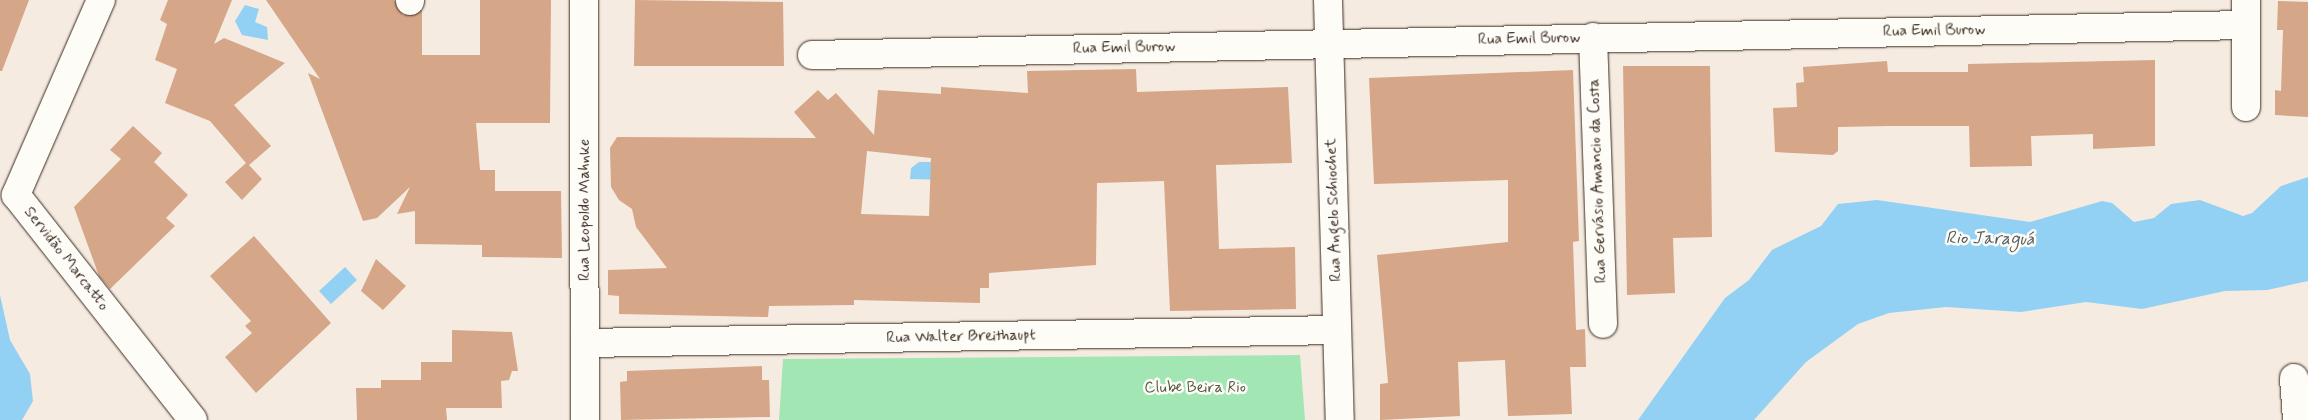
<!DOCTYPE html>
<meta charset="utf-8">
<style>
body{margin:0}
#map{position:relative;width:2308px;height:420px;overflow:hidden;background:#f5ebe1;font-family:Mynerve,sans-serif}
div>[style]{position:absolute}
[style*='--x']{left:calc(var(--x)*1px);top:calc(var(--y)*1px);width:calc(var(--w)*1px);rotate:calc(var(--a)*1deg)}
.green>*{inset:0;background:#a2e7b3}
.water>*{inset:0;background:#93d1f4}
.building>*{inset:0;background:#d6a688}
.roads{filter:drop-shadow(0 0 1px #3b2a1e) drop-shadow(0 0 1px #3b2a1e)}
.minor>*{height:28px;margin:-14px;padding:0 14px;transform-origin:14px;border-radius:14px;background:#fdfcf7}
.primary>*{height:28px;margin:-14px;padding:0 14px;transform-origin:14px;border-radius:14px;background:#fdfcf7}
span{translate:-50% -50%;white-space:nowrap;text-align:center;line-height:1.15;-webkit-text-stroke:5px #fdfcf7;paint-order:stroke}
.street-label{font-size:16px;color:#3b2a1e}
.park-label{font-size:16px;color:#555943}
.water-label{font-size:18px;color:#555c5e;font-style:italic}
</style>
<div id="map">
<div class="green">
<i style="clip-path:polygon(1300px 355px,1305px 420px,779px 420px,783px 359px)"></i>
</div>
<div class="water">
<i style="clip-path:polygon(245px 5px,259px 9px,255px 22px,267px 27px,268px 40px,242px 35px,235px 21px)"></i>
<i style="clip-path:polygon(945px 151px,947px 180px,910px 179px,911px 168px,919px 162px,930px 162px)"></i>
<i style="clip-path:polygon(2308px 177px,2308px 281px,2267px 290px,2225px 291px,2142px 309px,2086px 302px,2021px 312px,1946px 307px,1889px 313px,1858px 324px,1806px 362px,1754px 420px,1638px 420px,1725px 298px,1749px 280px,1772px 250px,1821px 226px,1838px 204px,1877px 200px,2030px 222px,2102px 201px,2112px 203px,2134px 222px,2154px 218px,2171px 204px,2200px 200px,2243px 216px,2252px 213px,2281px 186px)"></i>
<i style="clip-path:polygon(345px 267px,357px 280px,331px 304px,319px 291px)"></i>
<i style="clip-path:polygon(0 295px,10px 340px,30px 374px,33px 401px,22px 420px,0 420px)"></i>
</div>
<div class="building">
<i style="clip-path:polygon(0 0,29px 0,2px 71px,0 71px)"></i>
<i style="clip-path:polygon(168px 0,232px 0,214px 44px,224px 38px,285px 63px,234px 105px,271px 146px,249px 165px,262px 179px,242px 200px,225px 182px,246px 163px,210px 121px,165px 103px,177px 69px,155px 60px,167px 24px,160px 20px)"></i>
<i style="clip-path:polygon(266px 0,394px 0,403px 15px,422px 10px,422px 55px,480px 55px,480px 0,551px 0,550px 123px,476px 123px,480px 170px,495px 170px,495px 191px,561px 191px,562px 258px,482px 257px,482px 245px,415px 244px,415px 211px,397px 214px,410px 187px,377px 218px,363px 221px,308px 73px,320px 79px)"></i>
<i style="clip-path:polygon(635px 0,783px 2px,784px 66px,634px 66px)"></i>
<i style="clip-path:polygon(2278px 1px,2308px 2px,2308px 117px,2275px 115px,2275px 90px,2281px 91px,2283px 30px,2277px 30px)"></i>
<i style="clip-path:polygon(2155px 60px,2155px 146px,2093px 149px,2093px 134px,2031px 136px,2032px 166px,1970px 167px,1969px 126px,1888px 126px,1838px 127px,1838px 151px,1833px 155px,1775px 152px,1773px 108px,1797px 107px,1796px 83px,1804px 82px,1803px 67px,1887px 61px,1888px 72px,1968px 72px,1968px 64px)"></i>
<i style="clip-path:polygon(1623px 66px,1710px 66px,1712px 237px,1673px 238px,1675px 293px,1627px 295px)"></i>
<i style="clip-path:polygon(evenodd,1136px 69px,1137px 92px,1288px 87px,1292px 163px,1216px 165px,1219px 249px,1295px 247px,1296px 309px,1170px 311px,1164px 181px,1097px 183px,1096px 265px,989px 273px,989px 288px,980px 288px,980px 303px,854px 300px,854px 305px,769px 306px,768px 317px,619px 314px,619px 296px,608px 295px,608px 270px,667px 268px,636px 227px,632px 209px,619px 200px,611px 187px,610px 148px,617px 137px,816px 138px,794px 112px,818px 90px,828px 100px,836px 93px,874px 135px,878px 90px,941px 94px,941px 87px,1028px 93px,1027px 71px,1136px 69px,867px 151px,931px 158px,929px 216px,861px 214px,867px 151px)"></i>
<i style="clip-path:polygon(1573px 70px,1579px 241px,1573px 242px,1576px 330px,1585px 329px,1586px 367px,1570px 367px,1572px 414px,1508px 416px,1505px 360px,1458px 362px,1460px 416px,1380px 420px,1380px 384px,1388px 383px,1377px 255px,1508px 242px,1508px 180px,1374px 184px,1369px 78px)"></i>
<i style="clip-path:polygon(133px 126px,162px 153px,154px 162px,188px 195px,166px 218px,175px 226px,110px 289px,99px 276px,74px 207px,121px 159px,110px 150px)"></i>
<i style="clip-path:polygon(254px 236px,331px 323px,256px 393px,225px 357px,252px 333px,245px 326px,251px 321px,210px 276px)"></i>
<i style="clip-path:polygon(376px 259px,406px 286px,383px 310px,361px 291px)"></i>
<i style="clip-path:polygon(452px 330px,512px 332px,518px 371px,512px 371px,509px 380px,501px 381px,502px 408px,446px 408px,447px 420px,357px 420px,356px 388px,381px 388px,381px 380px,421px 380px,421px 362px,452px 362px)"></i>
<i style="clip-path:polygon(762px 366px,762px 380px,769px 380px,770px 417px,621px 420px,620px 382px,627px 381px,627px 371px)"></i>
</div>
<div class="roads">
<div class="minor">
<i style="--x:101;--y:0;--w:213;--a:113.6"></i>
<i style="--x:16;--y:195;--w:286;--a:51.8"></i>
<i style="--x:410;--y:0;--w:1;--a:90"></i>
<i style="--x:584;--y:0;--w:420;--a:89.9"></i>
<i style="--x:1593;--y:37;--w:287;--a:88"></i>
<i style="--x:812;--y:55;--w:1434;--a:-1.2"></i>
<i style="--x:2246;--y:107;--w:107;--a:-90"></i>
<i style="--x:585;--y:343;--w:752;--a:-0.99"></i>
<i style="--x:2294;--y:378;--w:42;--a:85.9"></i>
</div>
<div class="primary">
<i style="--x:1328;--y:0;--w:420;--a:88.4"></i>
</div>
</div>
<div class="street-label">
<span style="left:1934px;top:31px;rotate:-1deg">Rua Emil Burow</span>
<span style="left:1529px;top:39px;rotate:-1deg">Rua Emil Burow</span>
<span style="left:1124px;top:48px;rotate:-1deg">Rua Emil Burow</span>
<span style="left:1598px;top:181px;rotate:-92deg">Rua Gervásio Amancio da Costa</span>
<span style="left:585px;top:210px;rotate:-90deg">Rua Leopoldo Mahnke</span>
<span style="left:1334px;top:210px;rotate:-92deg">Rua Angelo Schiochet</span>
<span style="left:66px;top:259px;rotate:52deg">Servidão Marcatto</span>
<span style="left:961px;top:337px;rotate:-1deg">Rua Walter Breithaupt</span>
</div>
<div class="park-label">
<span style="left:1195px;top:388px">Clube Beira Rio</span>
</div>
<div class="water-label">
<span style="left:1990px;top:239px;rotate:1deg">Rio Jaraguá</span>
</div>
</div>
